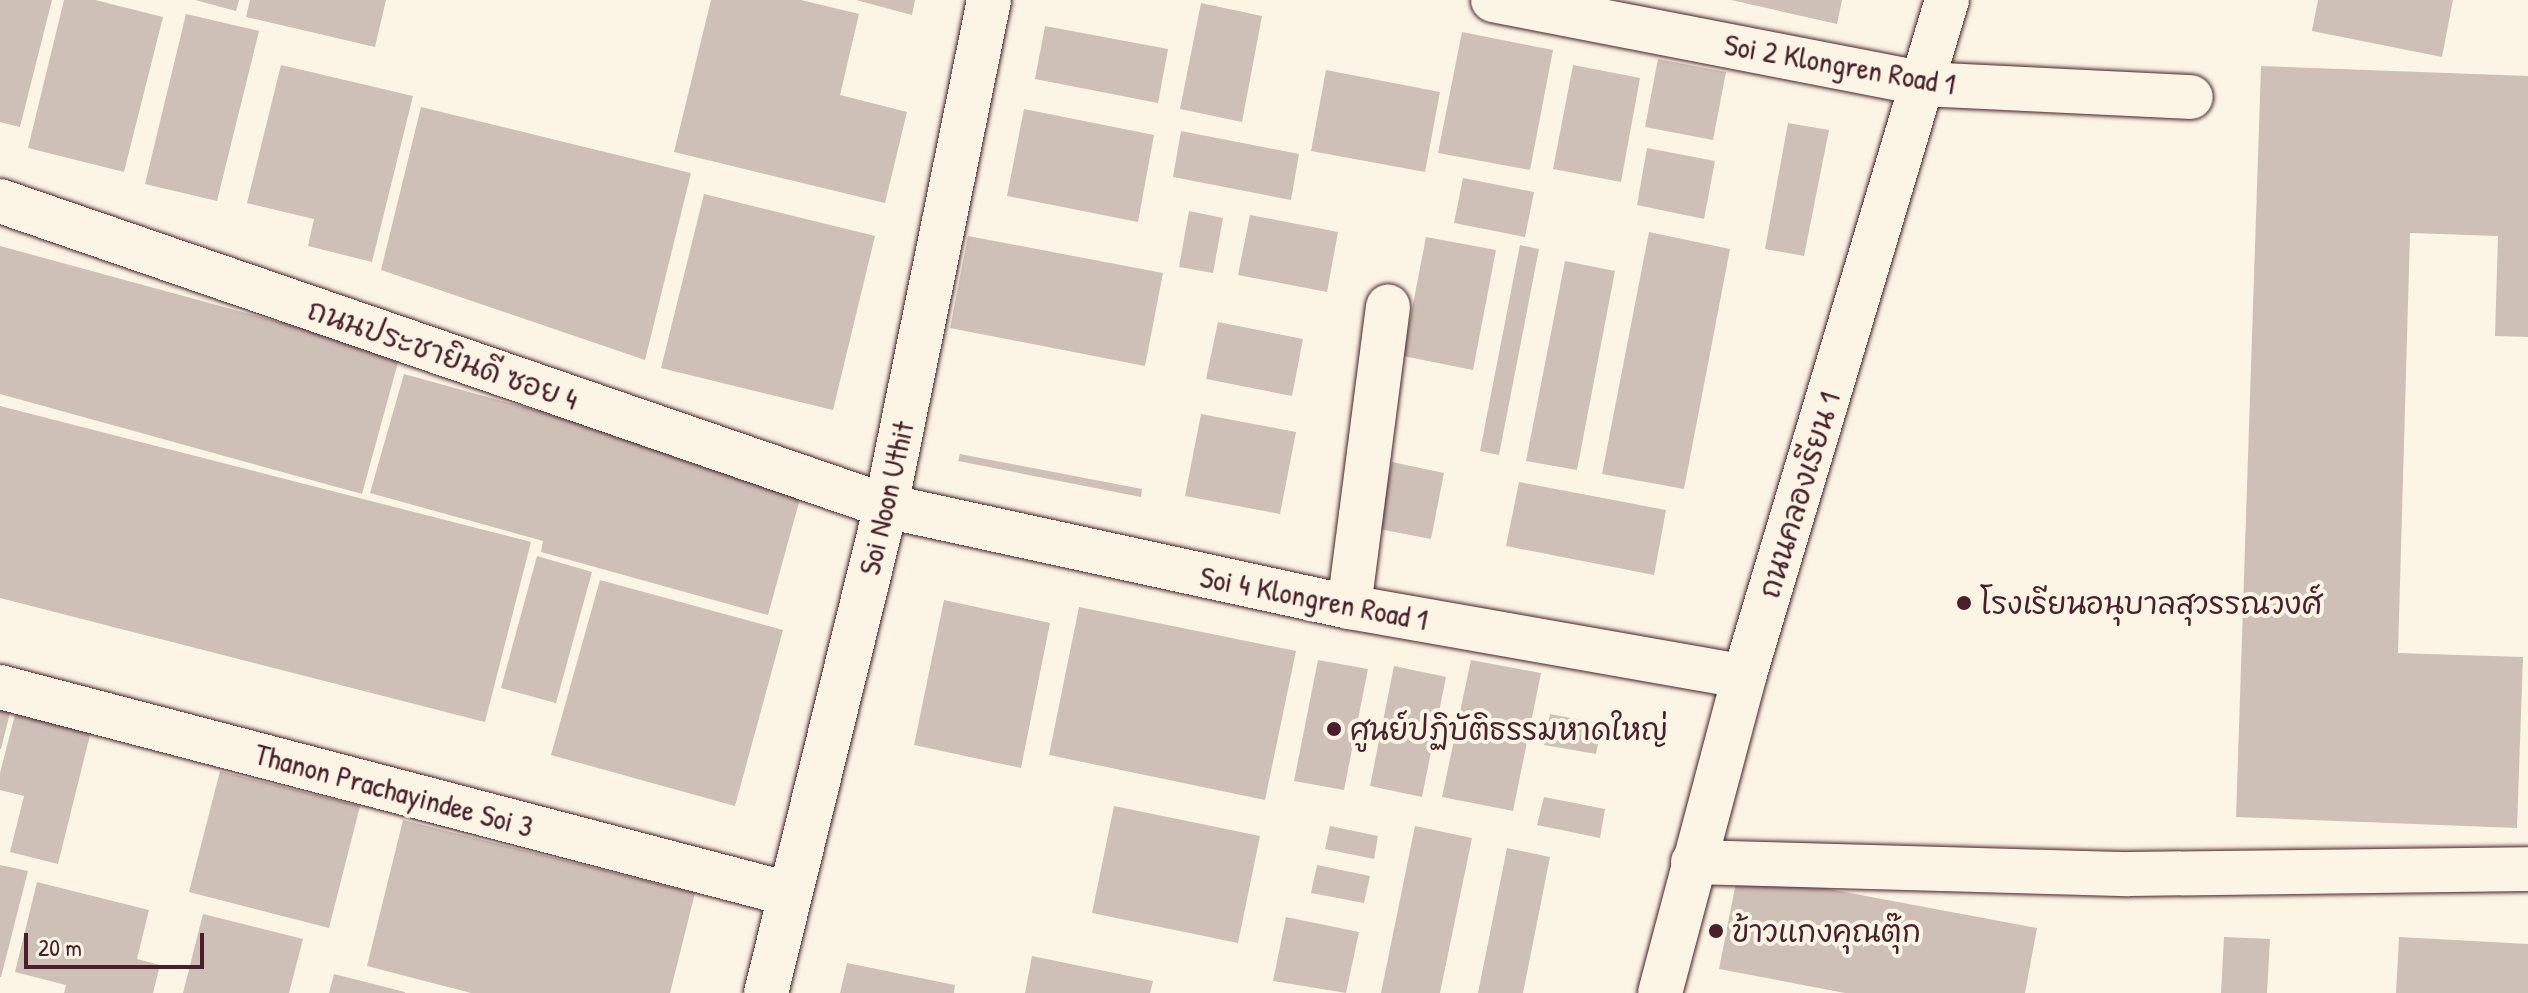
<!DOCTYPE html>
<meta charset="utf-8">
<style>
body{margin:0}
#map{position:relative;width:2528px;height:993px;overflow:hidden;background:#fcf5e5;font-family:"Patrick Hand","Playpen Sans Thai",sans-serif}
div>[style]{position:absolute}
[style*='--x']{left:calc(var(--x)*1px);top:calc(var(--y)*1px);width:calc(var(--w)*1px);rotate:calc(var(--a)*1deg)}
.building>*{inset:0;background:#cfc0b7}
.roads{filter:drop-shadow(0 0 2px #4a1f2b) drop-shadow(0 0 2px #4a1f2b)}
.minor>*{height:44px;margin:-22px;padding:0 22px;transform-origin:22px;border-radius:22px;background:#fcf5e5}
.dots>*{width:22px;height:22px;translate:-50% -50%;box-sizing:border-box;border:4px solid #fcf5e5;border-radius:50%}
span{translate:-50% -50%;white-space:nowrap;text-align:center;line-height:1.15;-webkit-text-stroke:8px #fcf5e5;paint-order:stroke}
.street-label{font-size:30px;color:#4a1f2b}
.poi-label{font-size:30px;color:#4a1f2b}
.left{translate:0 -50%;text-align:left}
.scale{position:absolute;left:24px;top:933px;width:180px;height:36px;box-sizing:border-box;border:4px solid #4a1f2b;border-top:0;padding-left:10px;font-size:24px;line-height:28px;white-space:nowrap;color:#4a1f2b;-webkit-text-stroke:6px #fcf5e5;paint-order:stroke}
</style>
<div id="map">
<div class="building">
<i style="clip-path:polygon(0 0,52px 0,20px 127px,0 122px)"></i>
<i style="clip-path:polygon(64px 0,95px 0,163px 17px,124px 172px,28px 148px)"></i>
<i style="clip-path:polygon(195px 0,239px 0,236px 11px)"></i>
<i style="clip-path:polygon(250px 0,386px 0,375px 47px,246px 17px)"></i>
<i style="clip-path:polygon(711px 0,801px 0,859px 14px,840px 95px,907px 112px,885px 203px,674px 152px)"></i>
<i style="clip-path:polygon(856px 0,915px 0,912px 15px)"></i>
<i style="clip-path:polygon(1731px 0,1842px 0,1837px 24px)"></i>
<i style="clip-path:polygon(2318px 0,2453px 0,2442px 57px,2312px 31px)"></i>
<i style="clip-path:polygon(1201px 3px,1262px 16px,1242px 122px,1180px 109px)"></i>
<i style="clip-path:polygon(186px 14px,259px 31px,217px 201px,145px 184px)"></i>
<i style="clip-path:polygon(1045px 26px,1168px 49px,1158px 103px,1035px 79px)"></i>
<i style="clip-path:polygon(1462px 32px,1553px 50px,1530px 170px,1438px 153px)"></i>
<i style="clip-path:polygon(1658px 59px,1726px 72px,1713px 140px,1645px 127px)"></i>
<i style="clip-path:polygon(281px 65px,413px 96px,372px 262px,308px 246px,314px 219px,247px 203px)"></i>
<i style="clip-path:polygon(1573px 65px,1640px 78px,1621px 182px,1553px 169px)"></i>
<i style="clip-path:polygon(2261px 66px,2528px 76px,2528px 337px,2495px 336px,2498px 236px,2410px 233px,2398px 653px,2523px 657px,2517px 828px,2236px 817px)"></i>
<i style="clip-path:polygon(1326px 70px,1440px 92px,1425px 172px,1311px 151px)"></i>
<i style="clip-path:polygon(421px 107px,691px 173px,645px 360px,381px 270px)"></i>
<i style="clip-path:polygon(1024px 109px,1154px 135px,1138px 222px,1007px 196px)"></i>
<i style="clip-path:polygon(1788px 123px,1829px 130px,1804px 256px,1765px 249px)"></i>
<i style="clip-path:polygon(1181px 131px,1299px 154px,1291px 200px,1173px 177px)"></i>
<i style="clip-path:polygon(1647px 148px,1715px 161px,1704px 219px,1637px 205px)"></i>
<i style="clip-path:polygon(1463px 178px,1534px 192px,1525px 237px,1454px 223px)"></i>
<i style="clip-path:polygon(704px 194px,875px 236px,833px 410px,661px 368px)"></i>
<i style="clip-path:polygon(1189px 211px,1223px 218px,1213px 273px,1179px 267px)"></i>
<i style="clip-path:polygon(1250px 215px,1338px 232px,1327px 292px,1238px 275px)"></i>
<i style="clip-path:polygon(1649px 232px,1730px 249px,1684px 489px,1602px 474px)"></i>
<i style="clip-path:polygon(968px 236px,1163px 273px,1145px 366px,950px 328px)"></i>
<i style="clip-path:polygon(1426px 237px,1496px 250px,1473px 370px,1403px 356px)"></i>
<i style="clip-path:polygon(1520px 245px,1539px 249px,1499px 455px,1480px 451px)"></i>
<i style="clip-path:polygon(0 246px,400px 355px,362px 494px,0 394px)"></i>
<i style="clip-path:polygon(1565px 261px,1615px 271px,1577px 470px,1526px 461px)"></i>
<i style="clip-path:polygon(1218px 322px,1303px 339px,1292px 396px,1206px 379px)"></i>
<i style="clip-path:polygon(404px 374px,804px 484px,768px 615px,541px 552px,543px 541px,370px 493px)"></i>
<i style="clip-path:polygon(0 406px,531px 542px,485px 722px,0 598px)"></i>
<i style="clip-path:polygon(1201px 414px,1296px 432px,1280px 514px,1185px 496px)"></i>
<i style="clip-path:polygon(960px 454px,1142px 489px,1141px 497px,958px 461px)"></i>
<i style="clip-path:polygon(1392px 462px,1444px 473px,1431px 539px,1379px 529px)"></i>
<i style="clip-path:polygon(1519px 482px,1666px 510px,1654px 575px,1506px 546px)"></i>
<i style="clip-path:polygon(537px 556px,592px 572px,556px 703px,501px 688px)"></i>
<i style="clip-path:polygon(600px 580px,783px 630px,735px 806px,551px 755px)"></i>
<i style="clip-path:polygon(944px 600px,1050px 623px,1021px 768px,914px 745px)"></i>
<i style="clip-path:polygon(1079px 607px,1296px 651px,1265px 800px,1049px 755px)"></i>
<i style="clip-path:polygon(1318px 660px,1368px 669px,1344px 790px,1294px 781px)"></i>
<i style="clip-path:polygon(1471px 660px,1541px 673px,1513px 811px,1442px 797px)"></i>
<i style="clip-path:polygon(1394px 666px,1446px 677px,1422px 797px,1370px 786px)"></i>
<i style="clip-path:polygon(0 698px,13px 701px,1px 749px,0 749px)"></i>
<i style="clip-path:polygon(18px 703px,93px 723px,58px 864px,10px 852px,24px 796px,0 790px,0 773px)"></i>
<i style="clip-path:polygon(1550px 714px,1602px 724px,1596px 754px,1544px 745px)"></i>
<i style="clip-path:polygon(220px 771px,360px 806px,329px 928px,189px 892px)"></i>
<i style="clip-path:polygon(1544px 797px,1605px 809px,1600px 838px,1537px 825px)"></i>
<i style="clip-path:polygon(1114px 806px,1260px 836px,1238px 943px,1092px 913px)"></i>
<i style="clip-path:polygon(403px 820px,695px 893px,670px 993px,471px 993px,367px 966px)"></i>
<i style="clip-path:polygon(1330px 826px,1378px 836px,1374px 859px,1325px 849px)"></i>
<i style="clip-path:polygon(1415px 826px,1472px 838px,1440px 993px,1381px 993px)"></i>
<i style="clip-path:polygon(1507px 848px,1550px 857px,1523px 993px,1478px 993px)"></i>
<i style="clip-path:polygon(0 865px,28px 871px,1px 977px,0 977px)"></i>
<i style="clip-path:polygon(1317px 865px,1370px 876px,1364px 903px,1311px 893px)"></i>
<i style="clip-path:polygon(1738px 872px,2037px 928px,2025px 993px,1845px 993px,1719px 969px)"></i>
<i style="clip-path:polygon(37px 882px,149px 910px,137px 959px,160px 965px,153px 993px,64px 993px,66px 985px,15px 972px)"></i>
<i style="clip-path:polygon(203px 914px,303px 939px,289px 993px,183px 993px)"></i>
<i style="clip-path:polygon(1286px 917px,1359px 932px,1346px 993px,1273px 981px)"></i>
<i style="clip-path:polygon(2224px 937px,2270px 939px,2267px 993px,2221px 993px)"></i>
<i style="clip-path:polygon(2399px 937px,2528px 944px,2528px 993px,2396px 993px)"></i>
<i style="clip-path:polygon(1032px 956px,1153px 981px,1150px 993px,1025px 993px)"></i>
<i style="clip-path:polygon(847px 963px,955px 985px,954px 993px,840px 993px)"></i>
<i style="clip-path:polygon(334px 974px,405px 992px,405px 993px,329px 993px)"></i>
</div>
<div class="roads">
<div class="minor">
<i style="--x:1493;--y:0;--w:439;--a:11"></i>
<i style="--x:1924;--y:84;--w:267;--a:2.8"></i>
<i style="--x:0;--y:201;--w:937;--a:19"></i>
<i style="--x:886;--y:506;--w:474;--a:12.3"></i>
<i style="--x:1349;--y:607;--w:401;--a:10"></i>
<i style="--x:1349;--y:607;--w:303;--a:-82.6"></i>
<i style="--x:0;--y:687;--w:816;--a:14.7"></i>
<i style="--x:1693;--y:862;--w:436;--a:1.6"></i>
<i style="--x:2129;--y:874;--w:399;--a:-0.7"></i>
<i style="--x:766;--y:993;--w:502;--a:-76.16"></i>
<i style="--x:886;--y:506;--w:516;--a:-78.49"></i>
<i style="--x:1660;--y:993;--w:327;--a:-75.1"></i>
<i style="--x:1744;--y:677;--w:707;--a:-73.31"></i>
</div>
</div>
<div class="dots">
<i style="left:1964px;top:603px;background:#4a1f2b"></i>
<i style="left:1334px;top:729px;background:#4a1f2b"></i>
<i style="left:1716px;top:931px;background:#4a1f2b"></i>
</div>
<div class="street-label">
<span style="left:1840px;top:64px;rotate:10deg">Soi 2 Klongren Road 1</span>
<span style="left:443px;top:354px;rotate:19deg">ถนนประชายินดี ซอย 4</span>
<span style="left:1799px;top:495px;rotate:-73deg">ถนนคลองเรียน 1</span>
<span style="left:886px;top:498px;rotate:-77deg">Soi Noon Uthit</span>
<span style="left:1314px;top:598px;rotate:11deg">Soi 4 Klongren Road 1</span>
<span style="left:394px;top:790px;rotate:15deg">Thanon Prachayindee Soi 3</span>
</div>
<div class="poi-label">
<span class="left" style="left:1980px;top:603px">โรงเรียนอนุบาลสุวรรณวงศ์</span>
<span class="left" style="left:1350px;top:729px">ศูนย์ปฏิบัติธรรมหาดใหญ่</span>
<span class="left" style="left:1732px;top:931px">ข้าวแกงคุณตุ๊ก</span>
</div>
<div class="scale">20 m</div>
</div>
